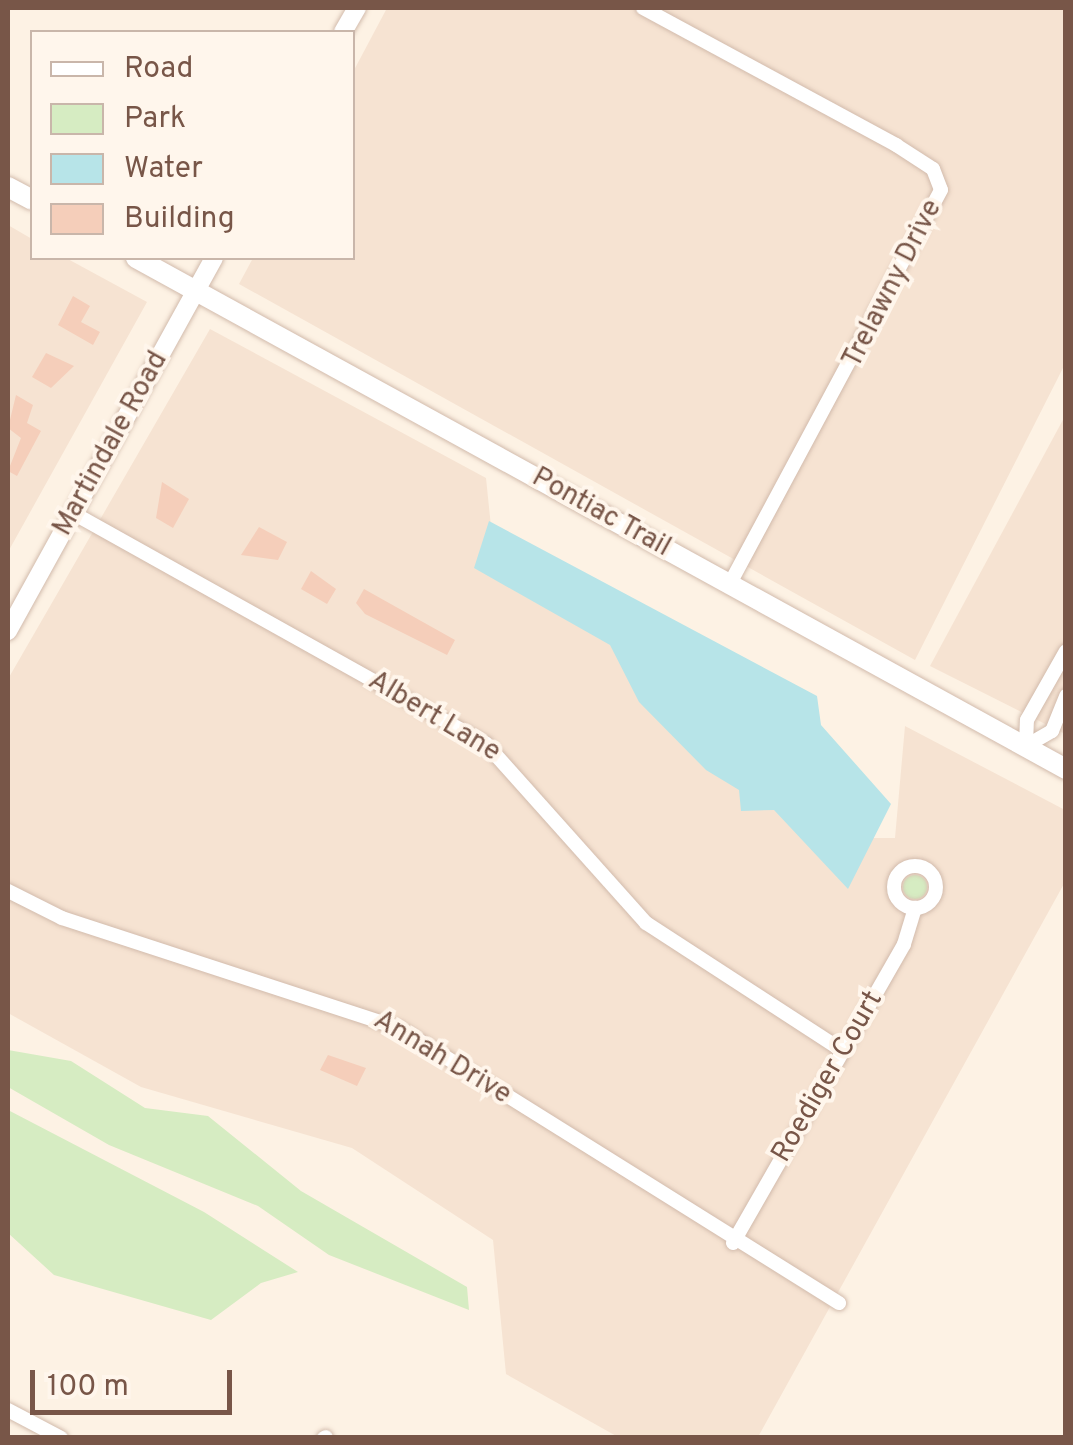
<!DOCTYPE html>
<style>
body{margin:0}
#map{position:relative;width:1073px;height:1445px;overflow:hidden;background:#fdf2e4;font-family:Overpass,sans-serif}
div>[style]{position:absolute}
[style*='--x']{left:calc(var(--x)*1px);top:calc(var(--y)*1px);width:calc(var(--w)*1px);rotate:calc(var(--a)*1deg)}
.residential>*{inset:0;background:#f6e3d2}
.green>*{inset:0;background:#d6ecc2}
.round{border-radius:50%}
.water>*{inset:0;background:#b7e4e8}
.building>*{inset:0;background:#f5ceba}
.roads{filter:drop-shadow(0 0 2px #d2bbac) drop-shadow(0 0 2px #d2bbac)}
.minor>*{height:14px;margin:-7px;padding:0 7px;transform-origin:7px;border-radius:7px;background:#fff}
.minor>.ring{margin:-7px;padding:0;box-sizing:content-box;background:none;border:14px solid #fff;border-radius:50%}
.tertiary>*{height:18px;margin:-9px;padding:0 9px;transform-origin:9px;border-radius:9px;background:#fff}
.secondary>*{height:20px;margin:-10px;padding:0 10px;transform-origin:10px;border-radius:10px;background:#fff}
span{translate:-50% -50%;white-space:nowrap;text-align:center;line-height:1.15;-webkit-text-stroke:8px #fff6ec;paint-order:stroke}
.street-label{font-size:28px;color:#785648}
.frame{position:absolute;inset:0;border:10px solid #785648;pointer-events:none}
.legend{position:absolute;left:30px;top:30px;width:325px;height:230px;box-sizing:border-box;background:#fff6ec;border:2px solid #c9b6aa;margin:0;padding:12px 18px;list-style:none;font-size:30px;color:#785648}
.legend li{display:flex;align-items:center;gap:20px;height:50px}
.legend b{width:50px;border:2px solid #c9b6aa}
.scale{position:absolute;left:30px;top:1370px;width:202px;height:45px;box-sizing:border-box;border:5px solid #785648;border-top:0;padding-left:12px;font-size:30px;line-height:35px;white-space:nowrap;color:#785648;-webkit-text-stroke:8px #fff6ec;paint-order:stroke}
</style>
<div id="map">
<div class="residential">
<i style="clip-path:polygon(387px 8px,1065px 8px,1065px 364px,915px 660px,239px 284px,253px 258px,352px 258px,353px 72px)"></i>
<i style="clip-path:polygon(8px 225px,32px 239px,32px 258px,66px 258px,147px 302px,8px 552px)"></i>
<i style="clip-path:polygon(210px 329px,486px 478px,493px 546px,848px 838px,895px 838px,905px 726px,1065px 810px,1065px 882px,758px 1437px,618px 1437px,506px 1374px,493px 1240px,352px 1148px,141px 1087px,8px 1013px,8px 679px)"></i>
<i style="clip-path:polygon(1065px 416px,1065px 734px,930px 666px)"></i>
</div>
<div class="green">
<i class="round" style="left:903px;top:875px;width:24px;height:24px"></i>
<i style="clip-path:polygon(8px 1050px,71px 1061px,145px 1108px,208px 1116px,301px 1191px,467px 1287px,469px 1310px,329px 1255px,258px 1206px,109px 1145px,8px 1087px)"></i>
<i style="clip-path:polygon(8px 1110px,204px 1212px,298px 1272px,261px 1283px,211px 1320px,54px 1275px,8px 1233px)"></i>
</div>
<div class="water">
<i style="clip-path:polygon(489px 521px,817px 696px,821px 725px,891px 804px,848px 889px,774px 810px,741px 811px,739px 790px,706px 770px,639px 702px,610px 645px,474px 568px)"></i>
</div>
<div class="building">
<i style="clip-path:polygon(73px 296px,90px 306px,81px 322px,100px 332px,93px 345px,58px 325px)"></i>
<i style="clip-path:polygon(46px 353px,74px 366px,51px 388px,32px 377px)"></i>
<i style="clip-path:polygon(16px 395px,33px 405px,27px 423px,41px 431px,17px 476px,8px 471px,21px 438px,8px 428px)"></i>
<i style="clip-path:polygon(162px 482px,189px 499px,173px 528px,156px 518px)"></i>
<i style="clip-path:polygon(259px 527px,287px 542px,278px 560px,241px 555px)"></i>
<i style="clip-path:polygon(311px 571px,336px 589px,327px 604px,301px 589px)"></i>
<i style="clip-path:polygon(364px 589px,455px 640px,447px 655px,365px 614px,356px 603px)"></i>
<i style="clip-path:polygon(328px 1055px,366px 1068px,357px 1086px,320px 1070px)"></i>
</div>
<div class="roads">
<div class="minor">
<i style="--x:643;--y:8;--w:288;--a:28.4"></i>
<i style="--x:896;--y:145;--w:44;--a:33"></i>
<i style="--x:933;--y:169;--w:22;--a:69"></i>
<i style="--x:941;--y:190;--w:446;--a:118.2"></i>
<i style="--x:73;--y:513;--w:473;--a:29.2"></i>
<i style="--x:486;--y:744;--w:240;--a:48.2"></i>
<i style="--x:646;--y:923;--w:235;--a:33"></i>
<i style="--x:1026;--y:746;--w:26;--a:-88"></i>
<i style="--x:1027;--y:720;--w:79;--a:-60.5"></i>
<i style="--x:1026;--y:746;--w:30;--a:-30"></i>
<i style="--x:1052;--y:731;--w:38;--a:-68"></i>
<i class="ring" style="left:894px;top:866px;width:28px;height:28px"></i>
<i style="--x:8;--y:891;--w:60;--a:26.6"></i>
<i style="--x:62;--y:918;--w:354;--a:18.1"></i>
<i style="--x:399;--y:1028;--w:519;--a:32.01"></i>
<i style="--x:733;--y:1243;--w:344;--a:-60.2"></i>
<i style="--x:904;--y:944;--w:38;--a:-73"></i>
<i style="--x:8;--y:1410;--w:60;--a:27.8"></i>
<i style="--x:324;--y:1438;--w:2;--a:-27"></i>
</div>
<div class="tertiary">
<i style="--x:343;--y:32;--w:28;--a:-60"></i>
<i style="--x:8;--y:631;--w:426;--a:-61.1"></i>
</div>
<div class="secondary">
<i style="--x:8;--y:187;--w:27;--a:28"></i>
<i style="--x:136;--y:258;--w:1061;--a:28.79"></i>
</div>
</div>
<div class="street-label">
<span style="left:893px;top:284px;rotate:-63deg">Trelawny Drive</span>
<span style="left:111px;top:444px;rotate:-61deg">Martindale Road</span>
<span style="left:601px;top:513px;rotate:29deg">Pontiac Trail</span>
<span style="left:434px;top:717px;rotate:31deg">Albert Lane</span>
<span style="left:442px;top:1058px;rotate:31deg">Annah Drive</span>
<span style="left:828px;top:1077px;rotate:-60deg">Roediger Court</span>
</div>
<div class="frame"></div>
<ul class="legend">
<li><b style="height:12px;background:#fff"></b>Road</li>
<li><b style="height:28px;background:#d6ecc2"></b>Park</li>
<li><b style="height:28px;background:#b7e4e8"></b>Water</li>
<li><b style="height:28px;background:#f5ceba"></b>Building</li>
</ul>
<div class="scale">100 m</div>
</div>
